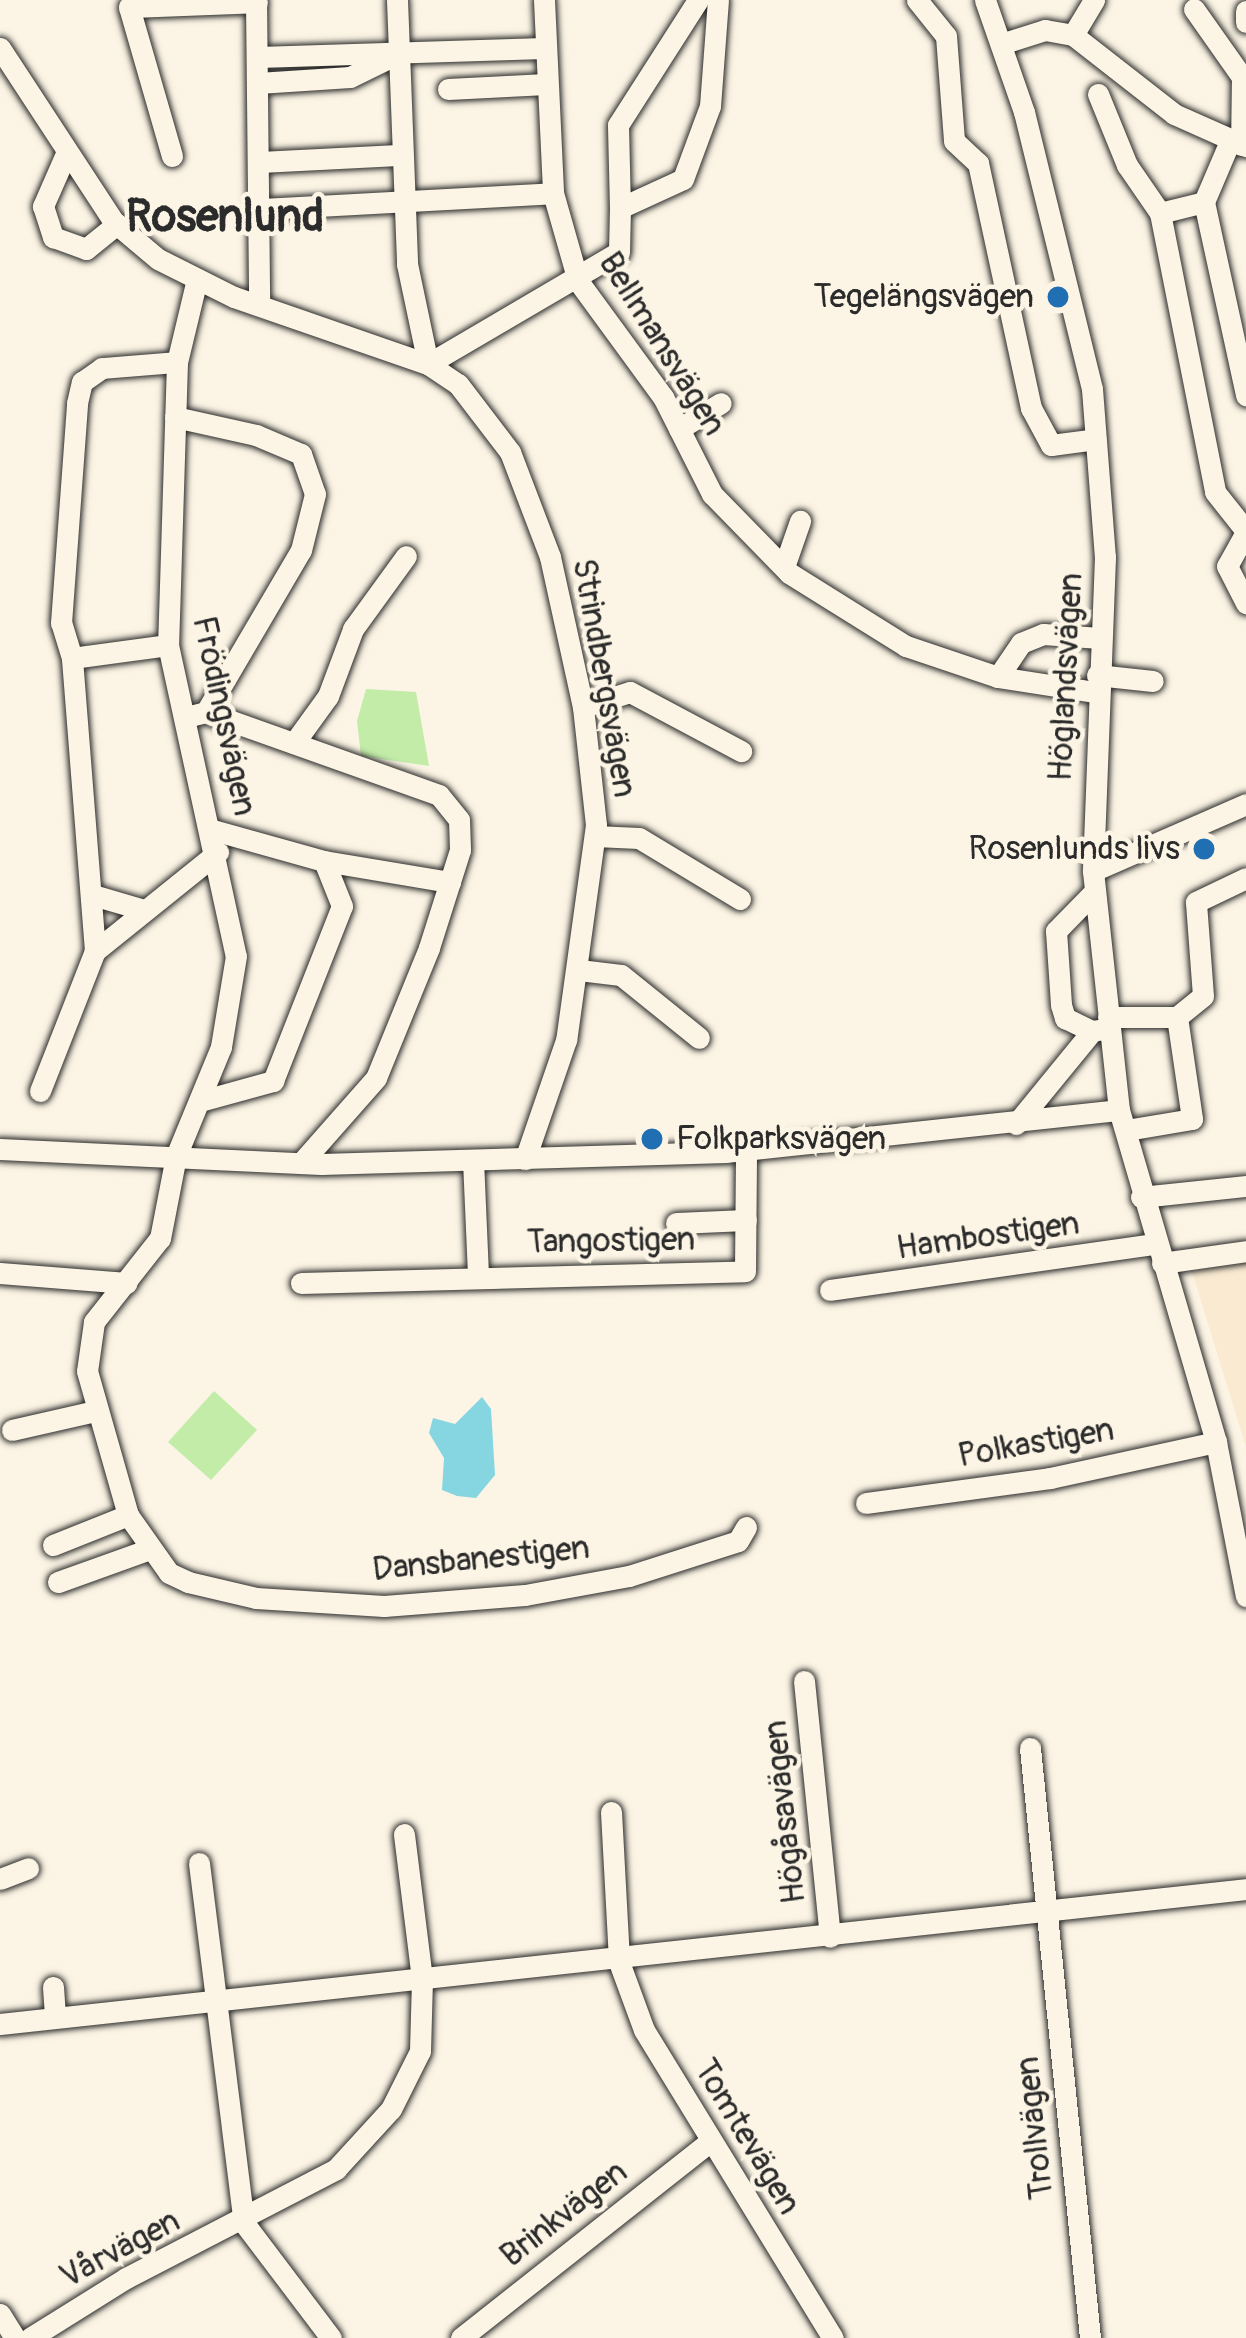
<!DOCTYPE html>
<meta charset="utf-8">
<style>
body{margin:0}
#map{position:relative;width:1246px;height:2338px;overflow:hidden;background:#fcf5e5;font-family:Pangolin,sans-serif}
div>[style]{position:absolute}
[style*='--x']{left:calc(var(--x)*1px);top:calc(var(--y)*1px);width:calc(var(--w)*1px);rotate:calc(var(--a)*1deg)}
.built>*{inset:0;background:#f9ead1}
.green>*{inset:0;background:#c2eca8}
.water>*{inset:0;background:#86d6e2}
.roads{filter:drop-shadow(0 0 3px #2b2b2b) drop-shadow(0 0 3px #2b2b2b)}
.minor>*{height:21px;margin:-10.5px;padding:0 10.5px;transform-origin:10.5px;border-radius:10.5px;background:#fcf5e5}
.dots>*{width:33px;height:33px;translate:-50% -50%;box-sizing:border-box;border:6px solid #fcf5e5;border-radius:50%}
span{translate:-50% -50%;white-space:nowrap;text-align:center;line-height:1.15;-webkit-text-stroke:9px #fcf5e5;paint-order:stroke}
.poi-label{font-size:33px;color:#2b2b2b}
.right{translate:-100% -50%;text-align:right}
.left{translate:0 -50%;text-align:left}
.street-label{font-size:33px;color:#2b2b2b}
.district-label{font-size:45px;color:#2b2b2b;font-weight:700}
</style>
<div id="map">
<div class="built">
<i style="clip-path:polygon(1246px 1262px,1246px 1447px,1192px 1272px)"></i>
</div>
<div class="green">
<i style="clip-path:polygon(366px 689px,416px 692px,429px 766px,361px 756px,357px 721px)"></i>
<i style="clip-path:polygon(214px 1391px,257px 1430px,211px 1480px,168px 1442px)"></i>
</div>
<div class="water">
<i style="clip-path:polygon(482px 1397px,491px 1409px,495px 1475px,476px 1498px,457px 1496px,442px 1490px,444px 1458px,429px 1433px,433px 1418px,455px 1424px)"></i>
</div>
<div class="roads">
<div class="minor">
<i style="--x:256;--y:0;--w:305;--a:89.4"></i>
<i style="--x:397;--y:0;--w:264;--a:87.8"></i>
<i style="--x:407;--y:264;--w:102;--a:78.1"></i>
<i style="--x:428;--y:364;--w:221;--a:-30.4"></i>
<i style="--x:619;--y:252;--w:44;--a:-88.7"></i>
<i style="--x:620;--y:208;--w:69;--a:-24.7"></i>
<i style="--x:683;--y:179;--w:78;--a:-69.7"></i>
<i style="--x:710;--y:106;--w:106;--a:-85.7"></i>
<i style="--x:544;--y:0;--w:193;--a:87.3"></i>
<i style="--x:553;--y:193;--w:91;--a:74.1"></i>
<i style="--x:578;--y:281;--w:144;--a:53.8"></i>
<i style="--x:663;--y:397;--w:109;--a:63.2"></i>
<i style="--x:712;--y:494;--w:110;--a:45.7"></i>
<i style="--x:789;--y:573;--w:138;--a:32"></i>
<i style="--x:906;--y:646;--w:97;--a:18.6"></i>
<i style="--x:998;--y:677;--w:98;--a:8.8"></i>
<i style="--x:917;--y:0;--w:46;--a:51.1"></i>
<i style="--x:946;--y:36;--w:105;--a:85.6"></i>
<i style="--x:954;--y:141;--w:33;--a:43"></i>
<i style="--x:978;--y:163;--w:251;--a:77.8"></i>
<i style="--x:1031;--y:408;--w:42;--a:61.6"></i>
<i style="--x:1051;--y:445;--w:45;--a:-7.6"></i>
<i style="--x:985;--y:0;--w:119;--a:70.8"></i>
<i style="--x:1024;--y:112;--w:285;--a:76.2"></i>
<i style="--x:1092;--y:389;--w:169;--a:85.6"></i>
<i style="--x:1105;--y:557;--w:314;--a:92.2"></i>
<i style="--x:1093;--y:871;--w:240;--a:83.8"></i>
<i style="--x:1119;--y:1110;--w:346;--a:73.7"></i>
<i style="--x:1216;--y:1442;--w:157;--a:79"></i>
<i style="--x:1194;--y:9;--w:83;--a:54.8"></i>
<i style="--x:1242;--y:77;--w:68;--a:90.8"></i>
<i style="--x:1246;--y:11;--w:11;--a:90"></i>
<i style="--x:1073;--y:35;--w:41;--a:-59"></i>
<i style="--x:1004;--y:43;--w:43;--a:-17.6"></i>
<i style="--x:1045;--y:30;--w:28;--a:10"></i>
<i style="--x:1073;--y:35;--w:128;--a:38"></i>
<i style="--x:1174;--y:114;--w:79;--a:24"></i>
<i style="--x:0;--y:48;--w:208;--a:56.8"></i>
<i style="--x:114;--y:222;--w:57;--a:40.1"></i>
<i style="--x:158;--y:259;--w:85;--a:26.6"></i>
<i style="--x:234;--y:297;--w:205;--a:19.1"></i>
<i style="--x:428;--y:364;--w:36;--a:34"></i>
<i style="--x:458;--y:384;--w:86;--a:52.6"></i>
<i style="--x:510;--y:452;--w:112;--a:69.1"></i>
<i style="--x:550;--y:557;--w:154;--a:77.6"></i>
<i style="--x:583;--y:707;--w:119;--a:83.7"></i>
<i style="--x:596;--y:825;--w:217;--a:97.9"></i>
<i style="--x:566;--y:1040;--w:126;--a:109"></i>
<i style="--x:258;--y:57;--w:286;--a:-1.8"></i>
<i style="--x:258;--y:83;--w:92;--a:-3.7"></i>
<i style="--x:350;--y:77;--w:46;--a:-26"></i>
<i style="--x:448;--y:89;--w:98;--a:-2.9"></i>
<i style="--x:1098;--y:94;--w:77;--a:67.8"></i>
<i style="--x:1127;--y:165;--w:58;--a:55.5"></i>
<i style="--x:1160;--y:213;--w:284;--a:78.8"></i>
<i style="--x:1215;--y:492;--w:50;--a:51.5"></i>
<i style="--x:1230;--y:141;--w:66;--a:113.1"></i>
<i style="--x:1204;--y:202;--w:198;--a:77.7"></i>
<i style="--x:65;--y:156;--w:55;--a:113.7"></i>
<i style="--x:43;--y:206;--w:33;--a:72"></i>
<i style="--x:53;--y:237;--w:35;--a:20"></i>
<i style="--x:86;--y:249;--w:40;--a:-39"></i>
<i style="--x:172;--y:156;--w:155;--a:-106.1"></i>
<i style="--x:129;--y:7;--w:128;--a:-2.2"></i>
<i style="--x:260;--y:162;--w:138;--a:-2.9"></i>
<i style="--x:620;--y:208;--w:83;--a:-91.4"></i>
<i style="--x:618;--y:125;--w:148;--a:-57.4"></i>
<i style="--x:262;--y:209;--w:291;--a:-3.1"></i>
<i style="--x:1160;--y:213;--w:45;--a:-14"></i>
<i style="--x:197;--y:279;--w:85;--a:103.5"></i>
<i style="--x:177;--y:362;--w:283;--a:91.8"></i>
<i style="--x:168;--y:645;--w:318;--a:77.7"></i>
<i style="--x:236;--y:956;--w:92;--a:99.4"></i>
<i style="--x:221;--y:1047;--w:118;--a:112.4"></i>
<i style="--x:176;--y:1156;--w:84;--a:101"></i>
<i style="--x:160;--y:1238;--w:107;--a:128.2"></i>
<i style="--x:94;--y:1322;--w:49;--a:98.1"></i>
<i style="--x:87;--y:1371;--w:150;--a:74.1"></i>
<i style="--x:128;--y:1515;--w:71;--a:54.7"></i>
<i style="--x:169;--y:1573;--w:21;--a:25"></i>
<i style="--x:188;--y:1582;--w:70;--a:13.2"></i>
<i style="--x:256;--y:1598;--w:128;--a:3.6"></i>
<i style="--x:384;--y:1606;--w:141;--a:-4.5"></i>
<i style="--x:525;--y:1595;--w:106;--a:-10.4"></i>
<i style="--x:629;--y:1576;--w:114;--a:-17.8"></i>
<i style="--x:738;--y:1541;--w:16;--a:-60"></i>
<i style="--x:175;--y:417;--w:83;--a:12.5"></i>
<i style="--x:256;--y:435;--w:49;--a:22.9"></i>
<i style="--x:301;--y:454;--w:42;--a:70.7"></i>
<i style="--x:315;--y:494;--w:58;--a:104"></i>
<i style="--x:301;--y:550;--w:188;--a:120.4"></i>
<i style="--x:679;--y:429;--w:49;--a:-31.8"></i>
<i style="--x:1246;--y:532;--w:39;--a:119"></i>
<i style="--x:1227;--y:566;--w:42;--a:62.8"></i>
<i style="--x:784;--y:567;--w:49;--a:-70.8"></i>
<i style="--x:72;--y:658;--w:97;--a:-7.7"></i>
<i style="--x:1097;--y:675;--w:56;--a:6.1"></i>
<i style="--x:998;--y:677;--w:41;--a:-55.9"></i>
<i style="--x:1021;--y:643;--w:24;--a:-22"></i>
<i style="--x:1043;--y:634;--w:57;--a:4"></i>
<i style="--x:583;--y:707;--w:49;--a:-17.7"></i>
<i style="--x:630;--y:692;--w:126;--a:28"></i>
<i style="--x:186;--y:717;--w:21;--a:-14"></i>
<i style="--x:206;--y:712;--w:247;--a:19.6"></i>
<i style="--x:439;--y:795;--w:32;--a:51"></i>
<i style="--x:459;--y:820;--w:30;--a:88"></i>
<i style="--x:460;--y:850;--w:103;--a:107.6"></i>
<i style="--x:429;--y:948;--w:140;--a:112.2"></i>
<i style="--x:376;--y:1078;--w:113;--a:131.4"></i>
<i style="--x:294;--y:743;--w:58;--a:-54.1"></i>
<i style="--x:328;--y:696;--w:72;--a:-69.5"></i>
<i style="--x:353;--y:629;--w:90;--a:-54"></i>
<i style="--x:595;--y:836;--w:44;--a:2.6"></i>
<i style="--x:639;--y:838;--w:118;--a:31.1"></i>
<i style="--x:324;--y:861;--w:128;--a:9.5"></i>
<i style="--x:1093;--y:871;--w:167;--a:-23.6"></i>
<i style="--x:1095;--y:891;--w:56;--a:134.3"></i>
<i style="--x:1056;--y:931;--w:74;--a:86.1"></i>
<i style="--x:1061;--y:1005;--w:14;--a:73"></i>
<i style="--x:1065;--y:1018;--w:30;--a:26"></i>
<i style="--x:1092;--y:1031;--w:18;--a:-9"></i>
<i style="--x:93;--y:895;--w:50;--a:16.3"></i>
<i style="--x:95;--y:951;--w:294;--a:-94.5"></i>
<i style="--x:72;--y:658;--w:37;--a:-107"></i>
<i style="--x:61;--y:623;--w:221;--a:-85.8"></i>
<i style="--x:77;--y:403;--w:22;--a:-77"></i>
<i style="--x:82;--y:382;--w:24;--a:-35"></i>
<i style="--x:102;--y:368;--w:75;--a:-4.6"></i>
<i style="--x:579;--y:970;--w:42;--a:6.8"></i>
<i style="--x:621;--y:975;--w:100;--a:38.9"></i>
<i style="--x:1108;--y:1017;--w:69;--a:0"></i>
<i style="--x:1177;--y:1017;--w:103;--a:81.6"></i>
<i style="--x:1192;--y:1119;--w:67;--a:170.5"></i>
<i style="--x:1177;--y:1017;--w:33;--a:-39"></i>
<i style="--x:1203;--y:996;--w:94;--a:-94.3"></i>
<i style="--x:1196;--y:902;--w:55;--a:-25.6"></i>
<i style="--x:40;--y:1091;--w:150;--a:-68.6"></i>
<i style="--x:95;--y:951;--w:158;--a:-38.8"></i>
<i style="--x:204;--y:1100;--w:72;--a:-15.4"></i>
<i style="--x:273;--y:1081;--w:188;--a:-68.5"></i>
<i style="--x:342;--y:906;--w:48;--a:-111.8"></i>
<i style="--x:324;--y:861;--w:115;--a:-164.4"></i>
<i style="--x:1016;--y:1124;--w:120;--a:-50.7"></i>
<i style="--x:0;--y:1149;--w:321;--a:2.7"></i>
<i style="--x:321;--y:1164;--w:405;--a:-1.7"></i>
<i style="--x:726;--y:1152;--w:395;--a:-6.1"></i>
<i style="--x:473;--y:1160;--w:116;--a:87.5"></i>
<i style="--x:1141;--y:1197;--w:106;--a:-6"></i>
<i style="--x:676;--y:1223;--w:70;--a:-2.5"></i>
<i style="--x:1162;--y:1263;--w:85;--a:-8.1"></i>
<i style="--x:0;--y:1273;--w:127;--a:4.5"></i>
<i style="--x:301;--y:1283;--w:444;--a:-1.5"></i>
<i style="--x:745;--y:1271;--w:120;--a:-89.5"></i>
<i style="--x:830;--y:1290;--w:328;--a:-8.1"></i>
<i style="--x:12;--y:1430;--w:85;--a:-12.9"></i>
<i style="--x:866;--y:1503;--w:186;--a:-7.7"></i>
<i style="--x:1050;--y:1478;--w:170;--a:-12.2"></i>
<i style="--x:53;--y:1545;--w:81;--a:-21.8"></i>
<i style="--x:58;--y:1582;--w:98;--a:-19.7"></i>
<i style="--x:804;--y:1681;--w:257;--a:84.2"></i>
<i style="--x:1030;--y:1748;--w:593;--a:84.19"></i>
<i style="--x:611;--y:1812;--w:150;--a:86.9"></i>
<i style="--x:619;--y:1962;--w:72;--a:69.8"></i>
<i style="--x:644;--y:2030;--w:361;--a:58.5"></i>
<i style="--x:199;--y:1863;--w:363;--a:82.9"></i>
<i style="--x:244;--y:2223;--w:144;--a:52.9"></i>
<i style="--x:0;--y:1879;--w:30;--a:-21"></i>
<i style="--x:53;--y:1987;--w:29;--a:86"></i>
<i style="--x:0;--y:2024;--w:1253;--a:-6.18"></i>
<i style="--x:0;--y:2314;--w:28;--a:58"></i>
<i style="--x:30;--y:2338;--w:113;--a:-32"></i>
<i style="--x:126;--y:2278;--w:237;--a:-27.4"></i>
<i style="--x:336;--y:2169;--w:81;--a:-47.5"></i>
<i style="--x:391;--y:2109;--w:65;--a:-63.4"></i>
<i style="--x:420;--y:2051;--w:72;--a:-88.4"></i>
<i style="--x:422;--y:1979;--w:146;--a:-97.1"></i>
<i style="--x:461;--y:2338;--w:316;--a:-38.3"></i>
</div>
</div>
<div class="dots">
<i style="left:1058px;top:297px;background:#1f6fb2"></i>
<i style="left:1204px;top:849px;background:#1f6fb2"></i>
<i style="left:652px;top:1139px;background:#1f6fb2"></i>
</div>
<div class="poi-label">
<span class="right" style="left:1034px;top:297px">Tegelängsvägen</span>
<span class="right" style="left:1180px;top:849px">Rosenlunds livs</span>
<span class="left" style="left:676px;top:1139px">Folkparksvägen</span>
</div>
<div class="street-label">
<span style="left:662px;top:344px;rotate:58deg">Bellmansvägen</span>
<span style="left:1066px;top:677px;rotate:-87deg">Höglandsvägen</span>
<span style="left:604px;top:678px;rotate:80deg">Strindbergsvägen</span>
<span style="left:224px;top:716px;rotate:78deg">Frödingsvägen</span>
<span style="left:988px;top:1236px;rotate:-8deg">Hambostigen</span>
<span style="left:611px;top:1241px;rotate:-1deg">Tangostigen</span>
<span style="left:1036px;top:1443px;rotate:-10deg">Polkastigen</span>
<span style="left:481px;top:1559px;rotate:-6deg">Dansbanestigen</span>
<span style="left:785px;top:1812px;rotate:-96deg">Högåsavägen</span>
<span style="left:1035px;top:2128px;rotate:-96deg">Trollvägen</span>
<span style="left:747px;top:2137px;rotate:59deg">Tomtevägen</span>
<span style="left:564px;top:2214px;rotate:-38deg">Brinkvägen</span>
<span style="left:120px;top:2249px;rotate:-28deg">Vårvägen</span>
</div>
<div class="district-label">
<span style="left:225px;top:218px">Rosenlund</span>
</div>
</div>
